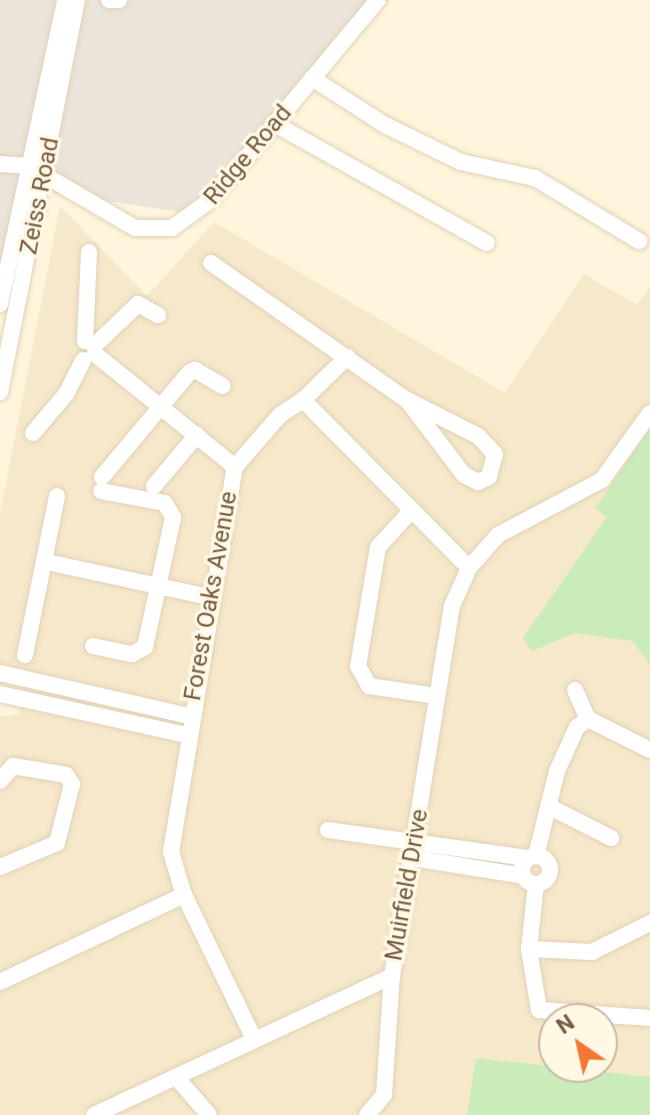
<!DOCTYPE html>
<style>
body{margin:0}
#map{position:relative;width:650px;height:1115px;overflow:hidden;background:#fef5dc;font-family:Roboto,sans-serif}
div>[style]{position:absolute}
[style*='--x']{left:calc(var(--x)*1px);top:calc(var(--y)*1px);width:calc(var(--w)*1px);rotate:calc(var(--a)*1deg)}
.residential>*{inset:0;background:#f6e8ca}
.industrial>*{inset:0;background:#ebe4da}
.green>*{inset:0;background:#c9ecba}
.roads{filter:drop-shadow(0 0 2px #e2d1b8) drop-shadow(0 0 2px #e2d1b8)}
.minor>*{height:16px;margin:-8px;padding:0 8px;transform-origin:8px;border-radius:8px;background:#fff}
.minor>.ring{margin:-8px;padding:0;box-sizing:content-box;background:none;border:16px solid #fff;border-radius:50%}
span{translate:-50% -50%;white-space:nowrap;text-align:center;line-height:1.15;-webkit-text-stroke:7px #fff8e5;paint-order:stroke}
.street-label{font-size:24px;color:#755b43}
.north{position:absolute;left:538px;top:1003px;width:80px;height:80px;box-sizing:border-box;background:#fff8e5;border:2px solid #c8b9a4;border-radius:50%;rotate:326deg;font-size:22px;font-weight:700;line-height:32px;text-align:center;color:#755b43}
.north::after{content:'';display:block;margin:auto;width:28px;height:36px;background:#f57735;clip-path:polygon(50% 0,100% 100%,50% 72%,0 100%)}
</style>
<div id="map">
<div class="residential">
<i style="clip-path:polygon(evenodd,60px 206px,147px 296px,214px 222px,505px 393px,584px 274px,637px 305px,650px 286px,650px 1115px,0 1115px,0 716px,19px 714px,26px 670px,0 664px,0 514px,60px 206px,554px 1019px,602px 1019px,602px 1067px,554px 1067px,554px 1019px)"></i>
</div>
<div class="industrial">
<i style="clip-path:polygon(0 0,389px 0,203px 215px,16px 188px,0 265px)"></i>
</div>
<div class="green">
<i style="clip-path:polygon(650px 429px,650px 664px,632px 641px,575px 633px,532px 651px,523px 638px,607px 517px,595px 508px)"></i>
<i style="clip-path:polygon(476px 1058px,650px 1077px,650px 1115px,467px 1115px)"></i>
</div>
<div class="roads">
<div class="minor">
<i style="--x:109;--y:0;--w:10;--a:0"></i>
<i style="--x:312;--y:78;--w:87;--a:32.8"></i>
<i style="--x:385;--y:125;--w:85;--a:26"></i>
<i style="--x:461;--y:162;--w:76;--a:12.2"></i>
<i style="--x:535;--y:178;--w:122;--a:31.2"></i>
<i style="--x:275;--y:124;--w:243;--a:29.3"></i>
<i style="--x:0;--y:164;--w:29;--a:4"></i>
<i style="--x:29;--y:166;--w:123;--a:30.3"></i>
<i style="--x:135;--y:228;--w:37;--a:0"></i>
<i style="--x:172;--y:228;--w:49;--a:-35.9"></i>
<i style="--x:212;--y:199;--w:259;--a:-50.2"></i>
<i style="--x:211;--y:263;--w:239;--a:35"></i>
<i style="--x:407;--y:400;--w:80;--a:26.9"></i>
<i style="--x:478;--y:436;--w:25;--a:47"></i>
<i style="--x:495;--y:454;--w:24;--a:105"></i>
<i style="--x:489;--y:477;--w:12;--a:156"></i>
<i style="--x:478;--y:482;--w:16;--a:-153"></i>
<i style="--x:464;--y:475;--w:94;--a:-127.2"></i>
<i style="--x:0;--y:304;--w:311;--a:-77.9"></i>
<i style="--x:85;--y:341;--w:89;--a:-87.4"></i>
<i style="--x:94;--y:346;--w:61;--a:-43.7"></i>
<i style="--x:138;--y:304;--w:23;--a:29"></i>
<i style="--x:95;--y:354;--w:180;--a:38.9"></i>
<i style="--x:0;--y:392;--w:399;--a:-78.9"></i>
<i style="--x:303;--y:400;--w:62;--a:-44.3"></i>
<i style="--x:33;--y:433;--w:51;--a:-49.8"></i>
<i style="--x:66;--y:394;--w:38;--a:-63"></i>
<i style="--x:102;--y:477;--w:136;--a:-50.1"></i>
<i style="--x:189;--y:373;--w:7;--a:-27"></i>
<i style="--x:195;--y:370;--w:32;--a:30"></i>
<i style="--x:154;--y:486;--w:67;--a:-49.9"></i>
<i style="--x:412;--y:510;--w:50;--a:132.6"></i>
<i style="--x:378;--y:547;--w:121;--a:99.5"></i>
<i style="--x:358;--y:666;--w:23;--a:61"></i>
<i style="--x:369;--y:686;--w:69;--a:8.4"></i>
<i style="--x:47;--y:562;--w:170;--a:12.2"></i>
<i style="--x:93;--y:646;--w:40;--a:12"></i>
<i style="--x:132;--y:654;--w:15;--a:-28"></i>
<i style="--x:145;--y:647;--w:133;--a:-77.8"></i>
<i style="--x:173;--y:517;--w:16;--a:-120"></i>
<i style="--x:165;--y:503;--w:65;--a:-169.4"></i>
<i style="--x:25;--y:655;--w:162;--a:-78.6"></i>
<i style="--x:0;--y:673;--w:195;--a:12.8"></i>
<i style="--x:575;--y:690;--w:32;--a:66"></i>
<i style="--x:588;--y:719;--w:69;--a:26.6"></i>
<i style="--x:0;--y:694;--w:190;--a:12.4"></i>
<i style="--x:0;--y:781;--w:20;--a:-49"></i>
<i style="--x:13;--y:766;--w:54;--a:9.6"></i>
<i style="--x:66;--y:775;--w:11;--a:56"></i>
<i style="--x:72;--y:784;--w:61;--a:104.3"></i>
<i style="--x:57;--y:843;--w:62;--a:157.2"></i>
<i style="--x:548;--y:806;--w:71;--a:26.9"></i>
<i style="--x:328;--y:830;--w:202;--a:8"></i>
<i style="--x:536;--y:856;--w:88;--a:-76.1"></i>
<i style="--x:557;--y:771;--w:48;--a:-65.6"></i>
<i style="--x:577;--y:727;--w:14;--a:-36"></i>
<i class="ring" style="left:522px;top:856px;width:12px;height:12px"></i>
<i style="--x:413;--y:858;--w:112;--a:9.2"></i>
<i style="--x:536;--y:884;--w:65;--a:96.1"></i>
<i style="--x:529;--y:949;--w:62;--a:80.7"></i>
<i style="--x:539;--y:1010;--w:111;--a:4.1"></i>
<i style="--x:529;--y:949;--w:63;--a:2.7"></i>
<i style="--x:592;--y:952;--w:65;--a:-26.6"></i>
<i style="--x:0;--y:982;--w:204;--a:-25.3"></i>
<i style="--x:254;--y:1039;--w:160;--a:-115.9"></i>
<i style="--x:184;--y:895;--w:45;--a:-106.8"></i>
<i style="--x:171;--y:852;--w:390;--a:-80.6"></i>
<i style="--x:235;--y:467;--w:69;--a:-49.1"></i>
<i style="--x:280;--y:415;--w:27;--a:-33"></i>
<i style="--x:303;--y:400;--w:236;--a:45.3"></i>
<i style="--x:176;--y:1077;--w:50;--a:49"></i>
<i style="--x:94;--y:1115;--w:329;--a:-25"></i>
<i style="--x:367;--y:1115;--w:26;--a:-50"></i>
<i style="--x:384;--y:1095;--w:119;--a:-86.2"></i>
<i style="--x:392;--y:976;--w:375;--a:-80.8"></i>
<i style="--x:452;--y:606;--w:42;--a:-65.9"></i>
<i style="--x:469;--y:568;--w:44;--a:-48.7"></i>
<i style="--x:498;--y:535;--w:118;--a:-27.9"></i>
<i style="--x:602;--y:480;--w:82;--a:-54.4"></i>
</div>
</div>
<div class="street-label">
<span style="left:248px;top:155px;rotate:-50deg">Ridge Road</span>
<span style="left:40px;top:196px;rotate:-79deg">Zeiss Road</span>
<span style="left:211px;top:596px;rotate:-80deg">Forest Oaks Avenue</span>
<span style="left:407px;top:885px;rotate:-80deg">Muirfield Drive</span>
</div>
<div class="north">N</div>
</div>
